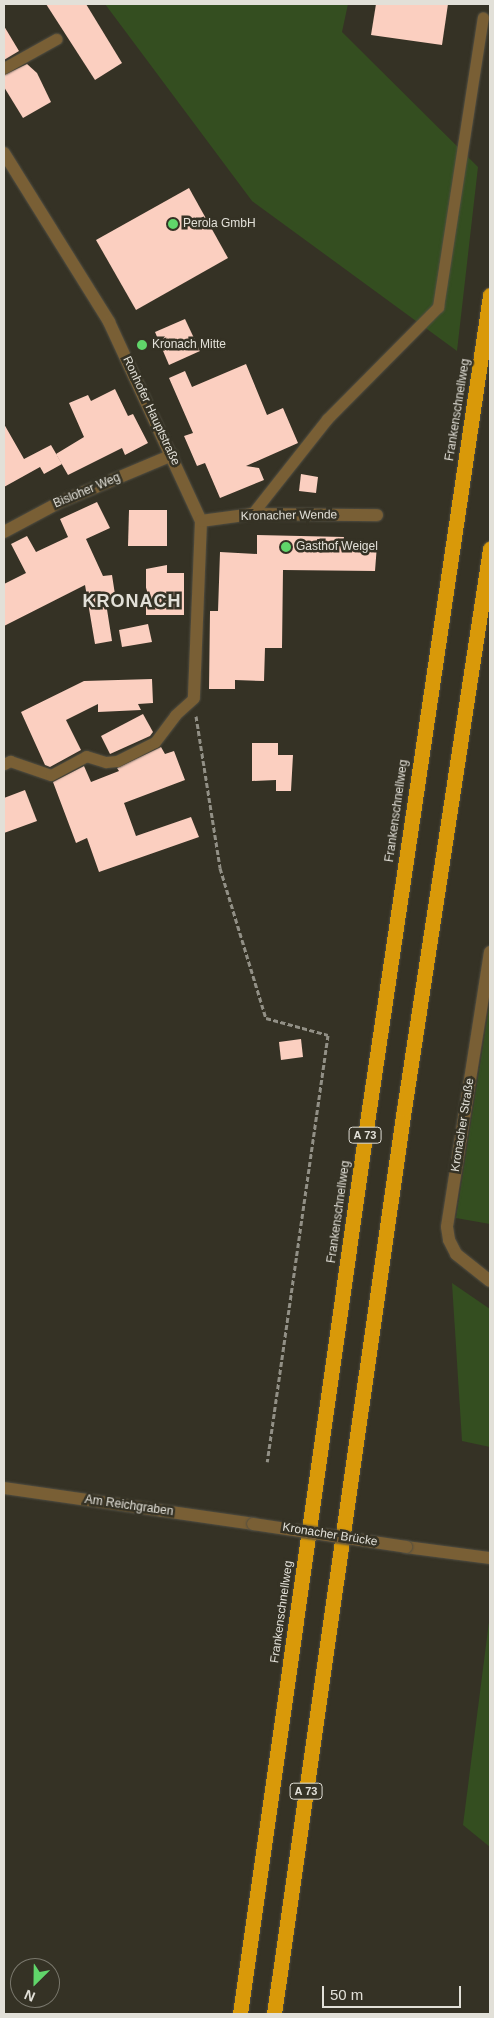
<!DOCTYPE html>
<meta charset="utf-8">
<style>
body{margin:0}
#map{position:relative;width:494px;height:2018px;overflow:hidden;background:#353225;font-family:Arial,sans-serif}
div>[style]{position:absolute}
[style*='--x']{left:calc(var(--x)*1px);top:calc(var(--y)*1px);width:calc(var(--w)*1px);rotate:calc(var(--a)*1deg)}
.green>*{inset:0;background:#344e20}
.building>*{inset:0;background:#fbcfc0}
.path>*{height:3px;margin-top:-1.5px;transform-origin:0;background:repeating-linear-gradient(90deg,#929086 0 5px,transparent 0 7.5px)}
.roads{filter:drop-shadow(0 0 1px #514e42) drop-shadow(0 0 1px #514e42)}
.service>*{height:11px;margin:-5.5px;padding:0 5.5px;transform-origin:5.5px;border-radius:5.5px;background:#795f35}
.minor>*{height:12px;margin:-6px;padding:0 6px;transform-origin:6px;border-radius:6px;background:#795f35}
.motorway>*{height:15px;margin:-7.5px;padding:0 7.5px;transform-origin:7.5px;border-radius:7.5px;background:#d99909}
.bridges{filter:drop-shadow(0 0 1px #514e42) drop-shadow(0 0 1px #514e42)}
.minor-bridge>*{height:12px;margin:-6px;padding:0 6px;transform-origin:6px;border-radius:6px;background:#795f35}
.dots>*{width:14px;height:14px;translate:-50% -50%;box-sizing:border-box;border:2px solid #353225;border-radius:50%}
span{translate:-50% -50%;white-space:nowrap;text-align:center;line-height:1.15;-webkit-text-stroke:5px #353225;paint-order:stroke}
.shield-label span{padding:1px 4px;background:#353225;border:1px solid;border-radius:4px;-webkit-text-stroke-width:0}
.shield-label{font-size:11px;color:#e2e0d8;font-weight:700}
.poi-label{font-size:12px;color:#e2e0d8}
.left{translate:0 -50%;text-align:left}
.street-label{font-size:12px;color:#e2e0d8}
.district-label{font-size:18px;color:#e2e0d8;font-weight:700;letter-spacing:1px}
.frame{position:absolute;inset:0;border:5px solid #e2e0d8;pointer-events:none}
.north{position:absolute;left:10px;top:1958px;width:50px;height:50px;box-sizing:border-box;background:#353225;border:1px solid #7a786d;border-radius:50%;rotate:203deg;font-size:14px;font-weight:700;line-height:20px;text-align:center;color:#e2e0d8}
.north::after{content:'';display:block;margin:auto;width:18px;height:22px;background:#60d56a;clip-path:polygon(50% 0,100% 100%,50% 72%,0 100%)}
.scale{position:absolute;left:322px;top:1986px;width:139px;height:22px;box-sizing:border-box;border:2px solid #e2e0d8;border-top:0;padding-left:6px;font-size:15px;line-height:18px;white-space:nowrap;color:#e2e0d8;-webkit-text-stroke:4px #353225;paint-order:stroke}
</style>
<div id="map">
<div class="green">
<i style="clip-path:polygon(105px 4px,348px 4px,342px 32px,478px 167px,457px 351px,252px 201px)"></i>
<i style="clip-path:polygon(490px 1001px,490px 1224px,456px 1218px)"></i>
<i style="clip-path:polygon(452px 1283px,490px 1309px,490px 1447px,462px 1441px)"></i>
<i style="clip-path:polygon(490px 1614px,490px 1847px,463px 1825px)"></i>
</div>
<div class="building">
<i style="clip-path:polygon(46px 4px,86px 4px,122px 63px,95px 80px)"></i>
<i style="clip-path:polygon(376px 4px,448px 4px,442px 45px,371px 35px)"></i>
<i style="clip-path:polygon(4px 26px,19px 51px,4px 60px)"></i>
<i style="clip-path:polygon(27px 64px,37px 73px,51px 102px,23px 118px,4px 87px,4px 75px)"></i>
<i style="clip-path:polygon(189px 188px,228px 258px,136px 310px,96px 240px)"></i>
<i style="clip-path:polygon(185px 319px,200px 351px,169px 365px,155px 332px)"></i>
<i style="clip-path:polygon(246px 364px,267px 415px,283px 408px,298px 443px,246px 466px,259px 468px,264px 480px,220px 498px,205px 463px,197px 466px,184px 436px,193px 433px,169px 378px,185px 371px,192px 387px)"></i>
<i style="clip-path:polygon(115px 389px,128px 416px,133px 414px,148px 443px,125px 455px,122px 448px,68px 475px,56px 454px,84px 437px,69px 403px,88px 395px,91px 401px)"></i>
<i style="clip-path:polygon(4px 424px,24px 459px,51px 445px,62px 464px,44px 474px,40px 467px,4px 487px)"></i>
<i style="clip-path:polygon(301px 474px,318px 477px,316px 493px,299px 491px)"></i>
<i style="clip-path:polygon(97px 502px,110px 528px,86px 539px,103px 576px,112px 575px,116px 601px,106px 603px,112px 641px,95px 644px,85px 585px,4px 626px,4px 584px,26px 573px,11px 544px,27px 536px,36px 552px,68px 537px,60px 519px)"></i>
<i style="clip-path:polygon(129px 510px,167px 510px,167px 546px,128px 546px)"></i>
<i style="clip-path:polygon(257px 535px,344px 537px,343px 543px,377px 545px,375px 571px,283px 570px,282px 648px,265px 648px,264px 681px,235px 680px,235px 689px,209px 689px,210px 611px,218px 611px,220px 552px,257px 554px)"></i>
<i style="clip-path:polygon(167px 565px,167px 573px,184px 573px,184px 615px,146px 615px,146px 569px)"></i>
<i style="clip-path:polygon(148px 624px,152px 642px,122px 647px,119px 630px)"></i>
<i style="clip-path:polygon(152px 679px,153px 703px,138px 704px,141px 710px,98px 712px,98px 704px,66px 720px,81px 750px,50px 767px,45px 765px,21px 712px,84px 681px)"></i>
<i style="clip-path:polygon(143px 714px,153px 732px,150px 736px,110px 754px,101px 736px)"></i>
<i style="clip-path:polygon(252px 743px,278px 743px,278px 755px,293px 755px,291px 791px,276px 791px,276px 780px,252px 781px)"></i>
<i style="clip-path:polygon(161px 747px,165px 754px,174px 751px,185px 780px,124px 803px,136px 836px,191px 817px,199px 837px,99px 872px,87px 838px,76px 843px,53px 782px,84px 766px,91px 782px,119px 771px,117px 768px)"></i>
<i style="clip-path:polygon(25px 790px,37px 821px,4px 833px,4px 798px)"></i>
<i style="clip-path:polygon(301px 1039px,303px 1057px,281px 1060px,279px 1042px)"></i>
</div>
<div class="path">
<i style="--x:196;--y:716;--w:154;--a:81"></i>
<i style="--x:220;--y:868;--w:157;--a:73"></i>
<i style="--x:266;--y:1018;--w:64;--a:15.3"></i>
<i style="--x:328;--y:1035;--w:431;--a:98.1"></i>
</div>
<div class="roads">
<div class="service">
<i style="--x:4;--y:68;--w:60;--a:-29.1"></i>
<i style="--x:252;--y:514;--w:121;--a:-51.7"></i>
<i style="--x:327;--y:419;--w:158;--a:-45.3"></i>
<i style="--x:438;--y:307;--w:293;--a:-81.2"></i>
<i style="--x:4;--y:764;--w:7;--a:-27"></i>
<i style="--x:10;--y:761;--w:43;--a:18.9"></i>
<i style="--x:51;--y:775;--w:40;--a:-28"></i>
<i style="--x:86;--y:756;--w:21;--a:17"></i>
<i style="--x:106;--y:762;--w:11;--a:-5"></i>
<i style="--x:117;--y:761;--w:42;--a:-26.6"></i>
<i style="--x:155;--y:742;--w:34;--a:-53"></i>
<i style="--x:175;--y:715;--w:25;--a:-42"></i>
</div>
<div class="minor">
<i style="--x:4;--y:153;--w:199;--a:58.1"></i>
<i style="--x:109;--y:322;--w:219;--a:65.2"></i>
<i style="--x:201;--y:521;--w:177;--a:92.3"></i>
<i style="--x:201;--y:521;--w:51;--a:-7.8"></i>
<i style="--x:252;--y:514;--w:125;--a:0.5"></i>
<i style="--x:4;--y:532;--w:61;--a:-28.2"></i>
<i style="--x:58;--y:503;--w:124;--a:-22.8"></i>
<i style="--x:490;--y:952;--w:278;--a:98.9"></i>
<i style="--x:447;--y:1227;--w:13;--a:81"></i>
<i style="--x:449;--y:1240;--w:16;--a:63"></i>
<i style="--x:456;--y:1254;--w:43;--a:38.5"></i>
<i style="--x:4;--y:1488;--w:252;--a:8.2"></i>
<i style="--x:406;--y:1547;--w:85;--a:7.5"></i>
</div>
<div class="motorway">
<i style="--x:240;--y:2014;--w:914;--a:-81.89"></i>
<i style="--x:369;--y:1109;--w:823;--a:-81.54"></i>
<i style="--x:274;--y:2014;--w:914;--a:-81.83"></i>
<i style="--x:404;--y:1109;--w:567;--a:-81.27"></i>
</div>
</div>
<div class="bridges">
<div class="minor-bridge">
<i style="--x:253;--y:1524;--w:155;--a:8.5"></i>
</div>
</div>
<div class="dots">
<i style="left:173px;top:224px;background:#60d56a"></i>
<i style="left:142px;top:345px;background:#60d56a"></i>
<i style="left:286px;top:547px;background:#60d56a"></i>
</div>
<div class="shield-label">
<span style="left:365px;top:1135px">A 73</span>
<span style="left:306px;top:1791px">A 73</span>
</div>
<div class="poi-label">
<span class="left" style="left:183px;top:224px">Perola GmbH</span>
<span class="left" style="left:152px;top:345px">Kronach Mitte</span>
<span class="left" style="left:296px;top:547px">Gasthof Weigel</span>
</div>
<div class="street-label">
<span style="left:458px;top:410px;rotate:-81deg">Frankenschnellweg</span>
<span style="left:151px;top:411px;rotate:65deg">Ronhofer Hauptstraße</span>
<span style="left:87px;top:491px;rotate:-23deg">Bisloher Weg</span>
<span style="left:289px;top:516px;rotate:-1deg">Kronacher Wende</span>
<span style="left:397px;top:811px;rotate:-82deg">Frankenschnellweg</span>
<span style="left:463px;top:1125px;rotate:-81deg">Kronacher Straße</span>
<span style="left:339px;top:1212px;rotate:-82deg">Frankenschnellweg</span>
<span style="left:129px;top:1506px;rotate:8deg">Am Reichgraben</span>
<span style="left:330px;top:1535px;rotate:9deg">Kronacher Brücke</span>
<span style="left:282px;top:1612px;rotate:-82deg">Frankenschnellweg</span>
</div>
<div class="district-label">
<span style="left:132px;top:601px">KRONACH</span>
</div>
<div class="frame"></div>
<div class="north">N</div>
<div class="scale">50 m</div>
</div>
